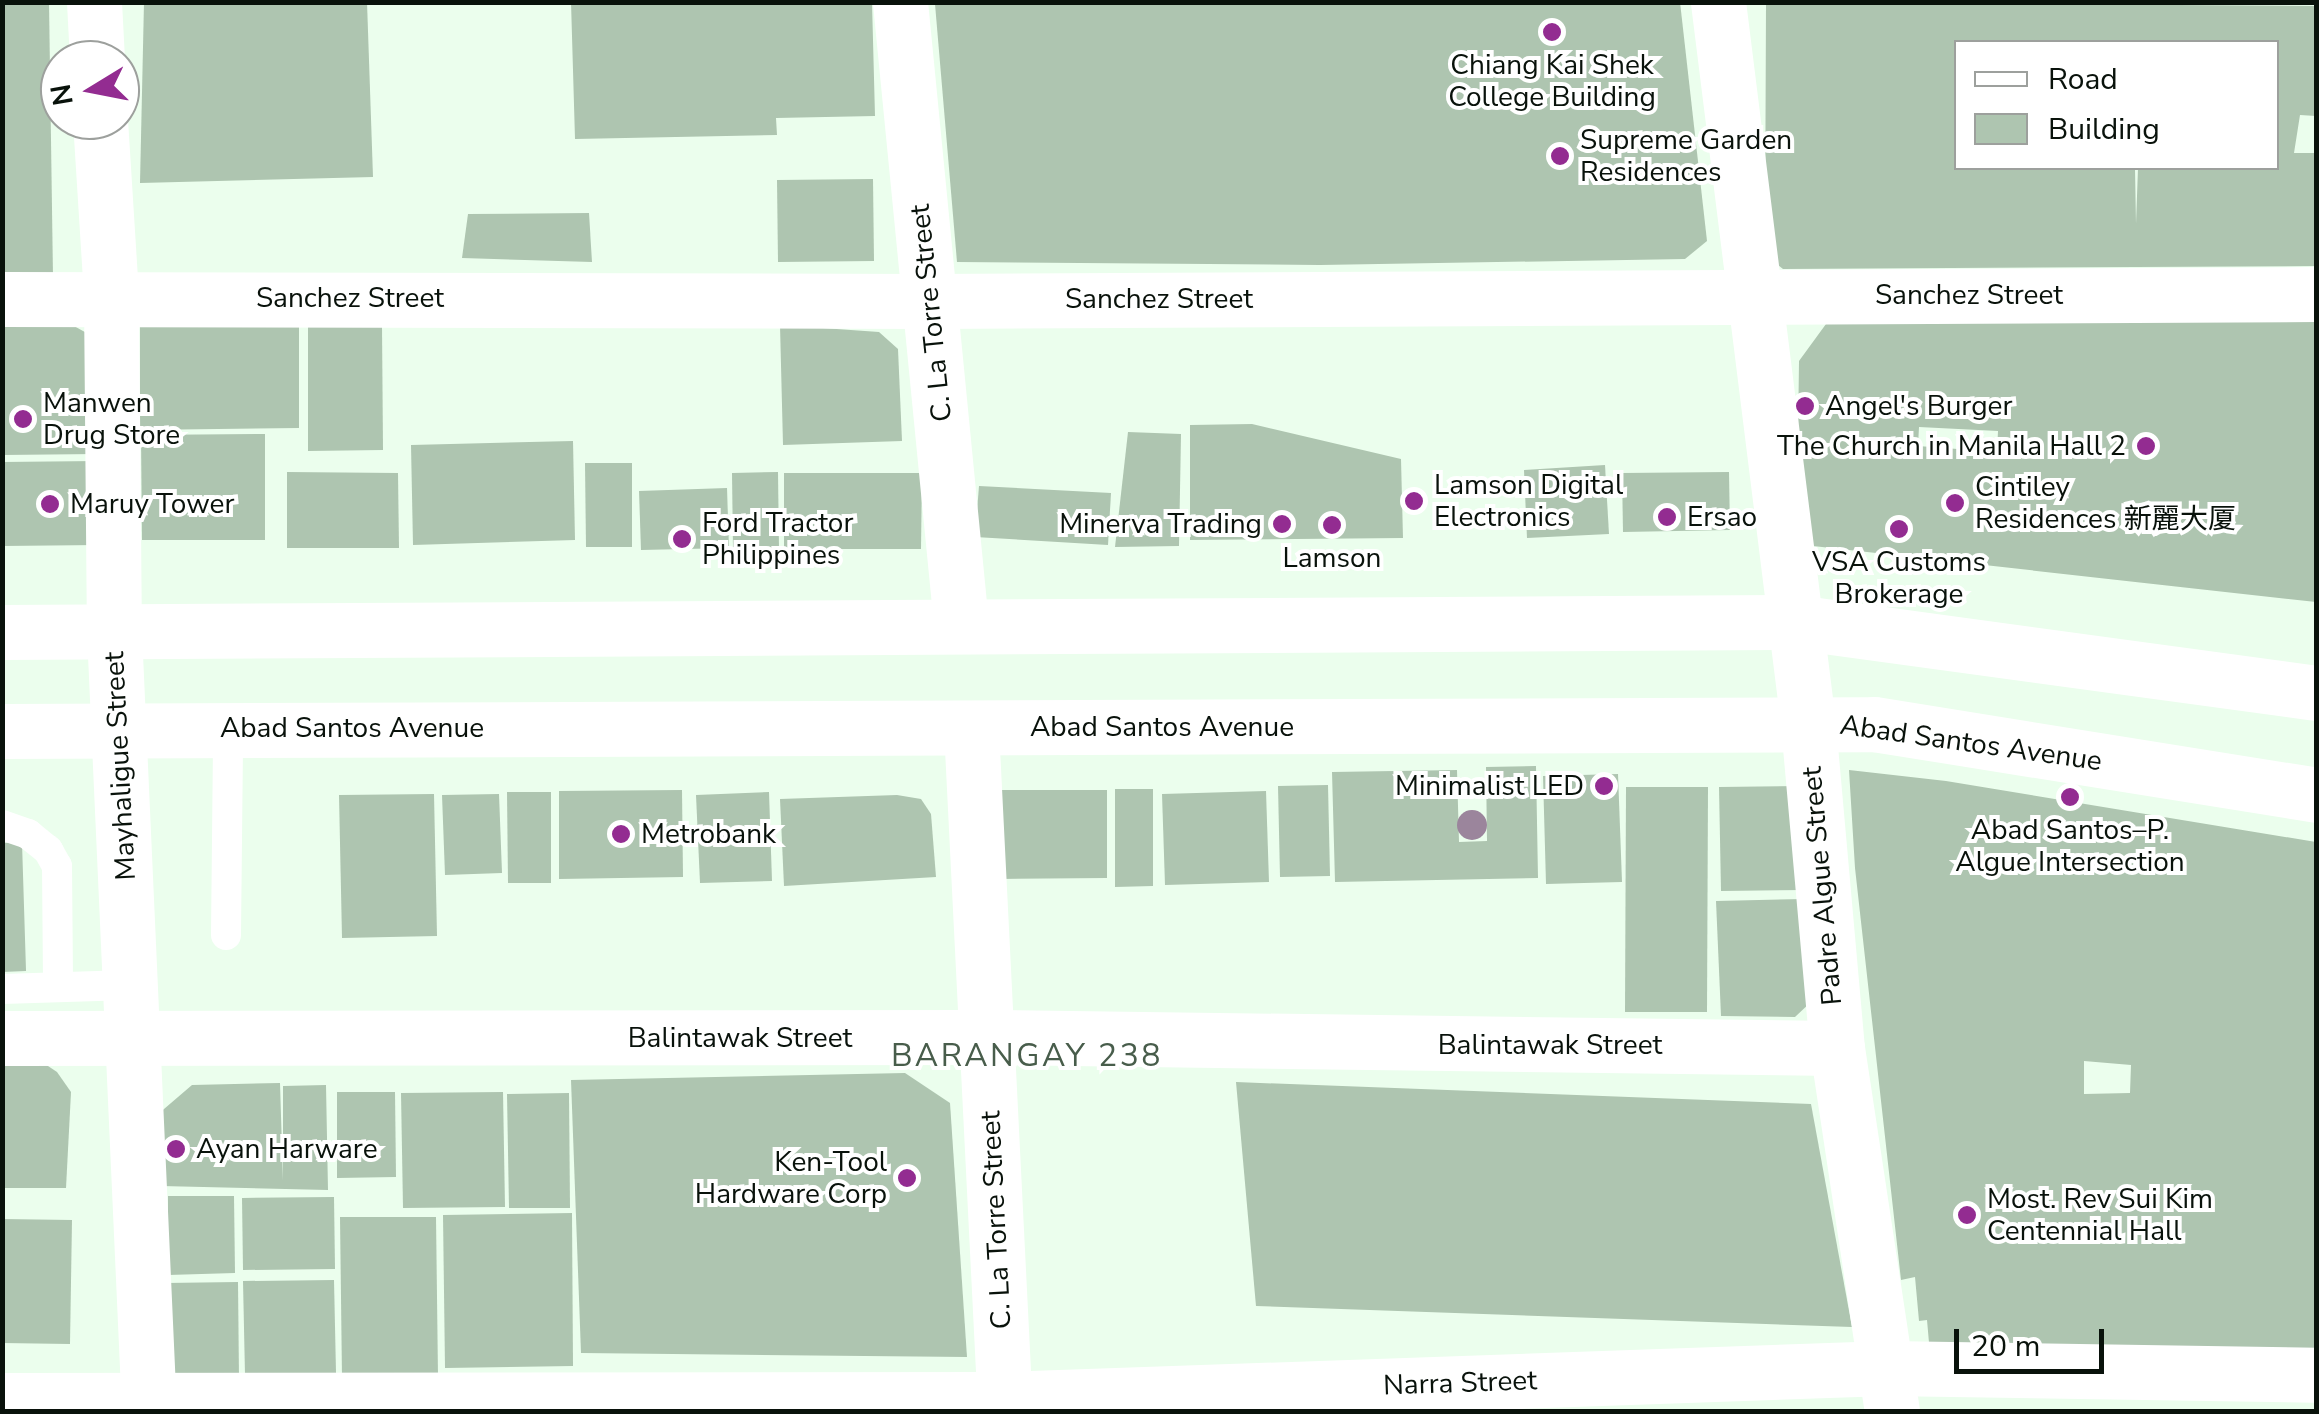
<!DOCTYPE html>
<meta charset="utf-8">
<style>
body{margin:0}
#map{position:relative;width:2319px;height:1414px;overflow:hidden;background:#ebfeed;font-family:"Nunito Sans","Noto Sans SC",sans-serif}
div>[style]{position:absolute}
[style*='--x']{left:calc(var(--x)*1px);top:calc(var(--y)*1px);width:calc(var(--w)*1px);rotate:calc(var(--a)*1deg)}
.building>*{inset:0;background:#aec5b0}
.lane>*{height:30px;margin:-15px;padding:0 15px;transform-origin:15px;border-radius:15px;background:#fff}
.street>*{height:55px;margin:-27.5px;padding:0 27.5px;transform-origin:27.5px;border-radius:27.5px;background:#fff}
.secondary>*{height:55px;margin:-27.5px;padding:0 27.5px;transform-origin:27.5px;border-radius:27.5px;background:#fff}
.trees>*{width:30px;height:30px;margin:-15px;border-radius:50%;background:#9b859c}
.dots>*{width:28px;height:28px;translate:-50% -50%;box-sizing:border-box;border:5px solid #fff;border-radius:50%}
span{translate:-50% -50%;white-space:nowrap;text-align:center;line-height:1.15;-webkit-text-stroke:8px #fff;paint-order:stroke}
.poi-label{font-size:28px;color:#09120b}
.left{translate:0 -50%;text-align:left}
.right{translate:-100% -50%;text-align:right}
.street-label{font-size:28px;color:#09120b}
.quarter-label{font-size:32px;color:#485d4b;letter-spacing:2.5px}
.frame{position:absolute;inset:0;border:5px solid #09120b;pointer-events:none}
.legend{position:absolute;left:1954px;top:40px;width:325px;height:130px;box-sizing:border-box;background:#fff;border:2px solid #9da09d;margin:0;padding:12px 18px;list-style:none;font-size:30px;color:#09120b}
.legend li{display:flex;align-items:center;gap:20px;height:50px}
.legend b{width:50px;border:2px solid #9da09d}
.north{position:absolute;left:40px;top:40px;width:100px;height:100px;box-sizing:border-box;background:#fff;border:2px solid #9da09d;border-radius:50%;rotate:260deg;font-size:28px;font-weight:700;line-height:40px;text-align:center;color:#09120b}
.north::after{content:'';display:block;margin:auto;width:35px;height:45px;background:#932c91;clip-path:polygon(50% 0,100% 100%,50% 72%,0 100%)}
.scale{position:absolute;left:1954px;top:1329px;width:150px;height:45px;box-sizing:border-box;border:5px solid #09120b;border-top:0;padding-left:12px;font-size:30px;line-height:35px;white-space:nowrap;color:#09120b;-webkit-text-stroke:8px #fff;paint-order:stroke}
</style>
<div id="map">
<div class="building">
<i style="clip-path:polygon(2px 2px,49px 2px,53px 277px,2px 278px)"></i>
<i style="clip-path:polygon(144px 2px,367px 2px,373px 177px,140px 183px)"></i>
<i style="clip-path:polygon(571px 2px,872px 2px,875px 116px,776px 118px,777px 135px,575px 139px)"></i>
<i style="clip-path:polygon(1680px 2px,1707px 241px,1685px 259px,1320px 265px,957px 262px,935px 4px)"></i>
<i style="clip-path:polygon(evenodd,1766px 2px,2316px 6px,2316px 116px,2300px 115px,2294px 153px,2316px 153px,2316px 266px,1783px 269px,1774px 262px,1765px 244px,1766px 2px,1956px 42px,2276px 42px,2276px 168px,2138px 168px,2136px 224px,2135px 168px,1956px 168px,1956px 42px)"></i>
<i style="clip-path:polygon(873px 179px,874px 261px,778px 262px,777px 180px)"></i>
<i style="clip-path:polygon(589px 213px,592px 262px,462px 258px,468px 214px)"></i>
<i style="clip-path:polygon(evenodd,2316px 319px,2316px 602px,1813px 546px,1798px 436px,1799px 361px,1826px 324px,2316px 319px,1919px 427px,1998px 431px,1997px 452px,1918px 446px,1919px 427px)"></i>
<i style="clip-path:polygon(140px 322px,299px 322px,299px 428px,140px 430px)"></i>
<i style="clip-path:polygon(2px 325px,74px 326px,92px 336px,97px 454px,2px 455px)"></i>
<i style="clip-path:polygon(780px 325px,879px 332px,898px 349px,902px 441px,783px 445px)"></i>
<i style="clip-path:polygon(308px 326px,382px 326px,383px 450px,308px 451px)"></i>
<i style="clip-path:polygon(1252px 424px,1401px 459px,1403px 538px,1190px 540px,1190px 425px)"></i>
<i style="clip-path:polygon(1128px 432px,1181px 434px,1179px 546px,1115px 547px)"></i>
<i style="clip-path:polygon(265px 434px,265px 540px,142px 540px,141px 435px)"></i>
<i style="clip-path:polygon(573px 441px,575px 540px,413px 545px,411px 445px)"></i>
<i style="clip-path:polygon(98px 461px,99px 545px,2px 546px,2px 462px)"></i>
<i style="clip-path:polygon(585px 463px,632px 463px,632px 547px,586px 547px)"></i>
<i style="clip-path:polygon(1605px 465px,1609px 534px,1527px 538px,1524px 470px)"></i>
<i style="clip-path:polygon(287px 472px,398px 473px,399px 548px,287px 548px)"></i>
<i style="clip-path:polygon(778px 472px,779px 549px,733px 549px,732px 473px)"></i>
<i style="clip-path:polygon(1729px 472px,1730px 530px,1623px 532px,1622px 473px)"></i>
<i style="clip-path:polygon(784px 473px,922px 473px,921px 549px,784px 549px)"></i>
<i style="clip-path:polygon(979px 486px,1111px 493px,1108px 545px,975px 537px)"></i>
<i style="clip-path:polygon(727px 488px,729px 548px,641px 550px,639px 491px)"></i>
<i style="clip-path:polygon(1536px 766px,1538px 878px,1335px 882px,1332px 772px,1457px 770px,1459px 842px,1487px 841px,1486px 767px)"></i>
<i style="clip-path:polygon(evenodd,1849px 770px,1946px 781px,2316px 842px,2316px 1352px,1930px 1354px,1927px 1320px,1919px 1321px,1915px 1277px,1901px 1280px,1855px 868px,1849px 770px,2084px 1061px,2131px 1065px,2130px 1093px,2084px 1094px,2084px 1061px)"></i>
<i style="clip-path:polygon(1618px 774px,1622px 882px,1546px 884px,1543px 776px)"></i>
<i style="clip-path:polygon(1328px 785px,1330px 876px,1280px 877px,1278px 786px)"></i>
<i style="clip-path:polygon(1804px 786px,1806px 890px,1721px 891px,1719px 787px)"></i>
<i style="clip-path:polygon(1626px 787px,1708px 787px,1707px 1012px,1625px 1012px)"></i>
<i style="clip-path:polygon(1115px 789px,1153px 789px,1153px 886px,1115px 887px)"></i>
<i style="clip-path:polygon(682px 790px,683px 877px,559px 879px,559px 791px)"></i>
<i style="clip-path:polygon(999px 790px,1107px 790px,1107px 878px,999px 879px)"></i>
<i style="clip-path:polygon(1266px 791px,1269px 882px,1165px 885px,1162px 794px)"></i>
<i style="clip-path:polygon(507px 792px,551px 792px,551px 883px,508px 883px)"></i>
<i style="clip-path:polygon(769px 792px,772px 881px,700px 883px,696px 795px)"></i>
<i style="clip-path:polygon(434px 794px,437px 936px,342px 938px,339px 795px)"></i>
<i style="clip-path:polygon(499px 794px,502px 873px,445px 875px,442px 795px)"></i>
<i style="clip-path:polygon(897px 795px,921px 799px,931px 814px,936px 877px,784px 886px,780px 799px)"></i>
<i style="clip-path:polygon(22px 842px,26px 971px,2px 972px,2px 843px)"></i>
<i style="clip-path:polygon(1805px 899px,1812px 1001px,1795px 1017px,1721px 1016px,1716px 901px)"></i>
<i style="clip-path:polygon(36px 1058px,57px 1072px,71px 1092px,66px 1188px,2px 1188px,2px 1060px)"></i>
<i style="clip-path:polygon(905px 1073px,950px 1103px,967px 1357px,581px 1353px,571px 1080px)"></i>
<i style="clip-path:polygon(1236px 1082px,1811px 1104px,1852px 1327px,1256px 1306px)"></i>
<i style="clip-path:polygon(280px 1083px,283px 1181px,283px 1086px,326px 1085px,328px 1190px,161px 1186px,157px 1115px,192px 1085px)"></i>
<i style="clip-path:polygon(337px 1092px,395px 1092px,396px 1177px,337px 1178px)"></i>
<i style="clip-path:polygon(503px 1092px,505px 1207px,403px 1208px,401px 1093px)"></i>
<i style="clip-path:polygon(569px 1093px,570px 1208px,509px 1208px,507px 1094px)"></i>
<i style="clip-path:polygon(168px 1196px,234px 1196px,235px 1273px,168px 1275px)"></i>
<i style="clip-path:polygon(334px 1197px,335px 1269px,243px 1270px,242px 1198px)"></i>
<i style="clip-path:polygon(572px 1213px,573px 1366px,445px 1368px,443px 1215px)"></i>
<i style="clip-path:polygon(340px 1217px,436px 1217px,438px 1376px,342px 1377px)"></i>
<i style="clip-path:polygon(2px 1219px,72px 1220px,70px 1344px,2px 1343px)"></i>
<i style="clip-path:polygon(334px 1280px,336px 1373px,245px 1375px,243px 1281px)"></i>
<i style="clip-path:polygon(238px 1282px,239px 1380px,166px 1381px,165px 1283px)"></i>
</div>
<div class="lane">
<i style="--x:2;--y:825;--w:28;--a:19"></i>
<i style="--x:28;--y:834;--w:26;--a:39"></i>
<i style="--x:48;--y:850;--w:18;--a:61"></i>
<i style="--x:57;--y:866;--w:121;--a:89.5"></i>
<i style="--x:226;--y:935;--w:207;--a:-89.4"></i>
<i style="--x:2;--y:989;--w:128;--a:-1.8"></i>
</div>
<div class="street">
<i style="--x:94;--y:2;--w:58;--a:87"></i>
<i style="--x:900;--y:2;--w:625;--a:84.4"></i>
<i style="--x:1718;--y:2;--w:728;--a:82.89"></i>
<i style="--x:1808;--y:724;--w:325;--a:84.9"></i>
<i style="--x:1837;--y:1048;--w:368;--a:81.4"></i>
<i style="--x:100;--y:120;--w:177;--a:86.4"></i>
<i style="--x:111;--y:297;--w:335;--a:89.5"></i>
<i style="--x:2;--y:299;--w:928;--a:0.12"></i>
<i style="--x:930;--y:301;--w:1386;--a:-0.29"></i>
<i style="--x:971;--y:728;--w:685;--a:87.15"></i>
<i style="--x:2;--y:1038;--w:987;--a:-0.06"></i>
<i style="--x:989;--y:1037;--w:848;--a:0.74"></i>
<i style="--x:2;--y:1400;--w:1002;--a:-0.06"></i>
<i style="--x:1004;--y:1399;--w:883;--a:-2.01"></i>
<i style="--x:1886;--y:1368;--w:430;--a:0.9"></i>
</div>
<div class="secondary">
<i style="--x:2;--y:632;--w:1793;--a:-0.32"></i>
<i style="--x:1795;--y:622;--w:526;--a:7.76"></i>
<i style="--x:114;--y:632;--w:781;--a:87.43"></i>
<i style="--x:2;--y:731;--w:1872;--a:-0.21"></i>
<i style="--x:1874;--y:724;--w:448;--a:9.1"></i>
</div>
<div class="trees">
<i style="left:1472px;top:825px"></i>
</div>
<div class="dots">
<i style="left:1552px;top:32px;background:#932c91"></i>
<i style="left:1560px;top:156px;background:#932c91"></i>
<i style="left:1805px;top:406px;background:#932c91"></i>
<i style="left:23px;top:419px;background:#932c91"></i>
<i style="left:2146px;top:446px;background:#932c91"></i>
<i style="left:1414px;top:501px;background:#932c91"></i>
<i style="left:1955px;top:503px;background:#932c91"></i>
<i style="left:50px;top:504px;background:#932c91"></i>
<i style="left:1667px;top:517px;background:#932c91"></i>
<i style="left:1282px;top:524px;background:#932c91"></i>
<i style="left:1332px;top:525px;background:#932c91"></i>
<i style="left:1899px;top:529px;background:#932c91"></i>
<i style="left:682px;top:539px;background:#932c91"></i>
<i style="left:1604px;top:786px;background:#932c91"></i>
<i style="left:2070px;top:797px;background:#932c91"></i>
<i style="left:621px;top:834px;background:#932c91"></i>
<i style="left:176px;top:1149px;background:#932c91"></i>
<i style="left:907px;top:1178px;background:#932c91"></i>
<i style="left:1967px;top:1215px;background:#932c91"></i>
</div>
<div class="poi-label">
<span style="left:1552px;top:81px">Chiang Kai Shek<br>College Building</span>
<span class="left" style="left:1580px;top:156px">Supreme Garden<br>Residences</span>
<span class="left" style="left:43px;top:419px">Manwen<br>Drug Store</span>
<span class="left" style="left:1825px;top:406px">Angel's Burger</span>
<span class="right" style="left:2126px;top:446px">The Church in Manila Hall 2</span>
<span class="left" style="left:1434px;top:501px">Lamson Digital<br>Electronics</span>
<span class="left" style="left:1975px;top:503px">Cintiley<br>Residences 新麗大厦</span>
<span class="left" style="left:70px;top:504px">Maruy Tower</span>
<span class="left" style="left:1687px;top:517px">Ersao</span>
<span class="left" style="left:702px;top:539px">Ford Tractor<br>Philippines</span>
<span class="right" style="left:1262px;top:524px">Minerva Trading</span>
<span style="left:1332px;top:558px">Lamson</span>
<span style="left:1899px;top:578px">VSA Customs<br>Brokerage</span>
<span class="right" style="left:1584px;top:786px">Minimalist LED</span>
<span style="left:2070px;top:846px">Abad Santos–P.<br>Algue Intersection</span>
<span class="left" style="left:641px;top:834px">Metrobank</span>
<span class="left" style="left:196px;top:1149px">Ayan Harware</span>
<span class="right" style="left:887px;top:1178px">Ken-Tool<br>Hardware Corp</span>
<span class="left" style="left:1987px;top:1215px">Most. Rev Sui Kim<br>Centennial Hall</span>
</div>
<div class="street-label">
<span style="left:1969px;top:295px">Sanchez Street</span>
<span style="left:350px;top:298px">Sanchez Street</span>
<span style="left:1159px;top:299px">Sanchez Street</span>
<span style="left:931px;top:313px;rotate:-96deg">C. La Torre Street</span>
<span style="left:1162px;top:727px">Abad Santos Avenue</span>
<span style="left:352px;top:728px">Abad Santos Avenue</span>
<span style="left:1971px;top:743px;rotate:8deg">Abad Santos Avenue</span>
<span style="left:120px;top:766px;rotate:-93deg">Mayhaligue Street</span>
<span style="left:1822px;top:886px;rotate:-95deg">Padre Algue Street</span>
<span style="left:740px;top:1038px">Balintawak Street</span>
<span style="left:1550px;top:1045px">Balintawak Street</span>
<span style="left:996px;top:1220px;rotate:-93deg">C. La Torre Street</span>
<span style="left:1460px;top:1383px;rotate:-2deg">Narra Street</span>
</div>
<div class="quarter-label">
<span style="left:1027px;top:1056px">BARANGAY 238</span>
</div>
<div class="frame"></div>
<ul class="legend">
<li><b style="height:12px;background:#fff"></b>Road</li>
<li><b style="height:28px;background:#aec5b0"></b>Building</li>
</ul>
<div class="north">N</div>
<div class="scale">20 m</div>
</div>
